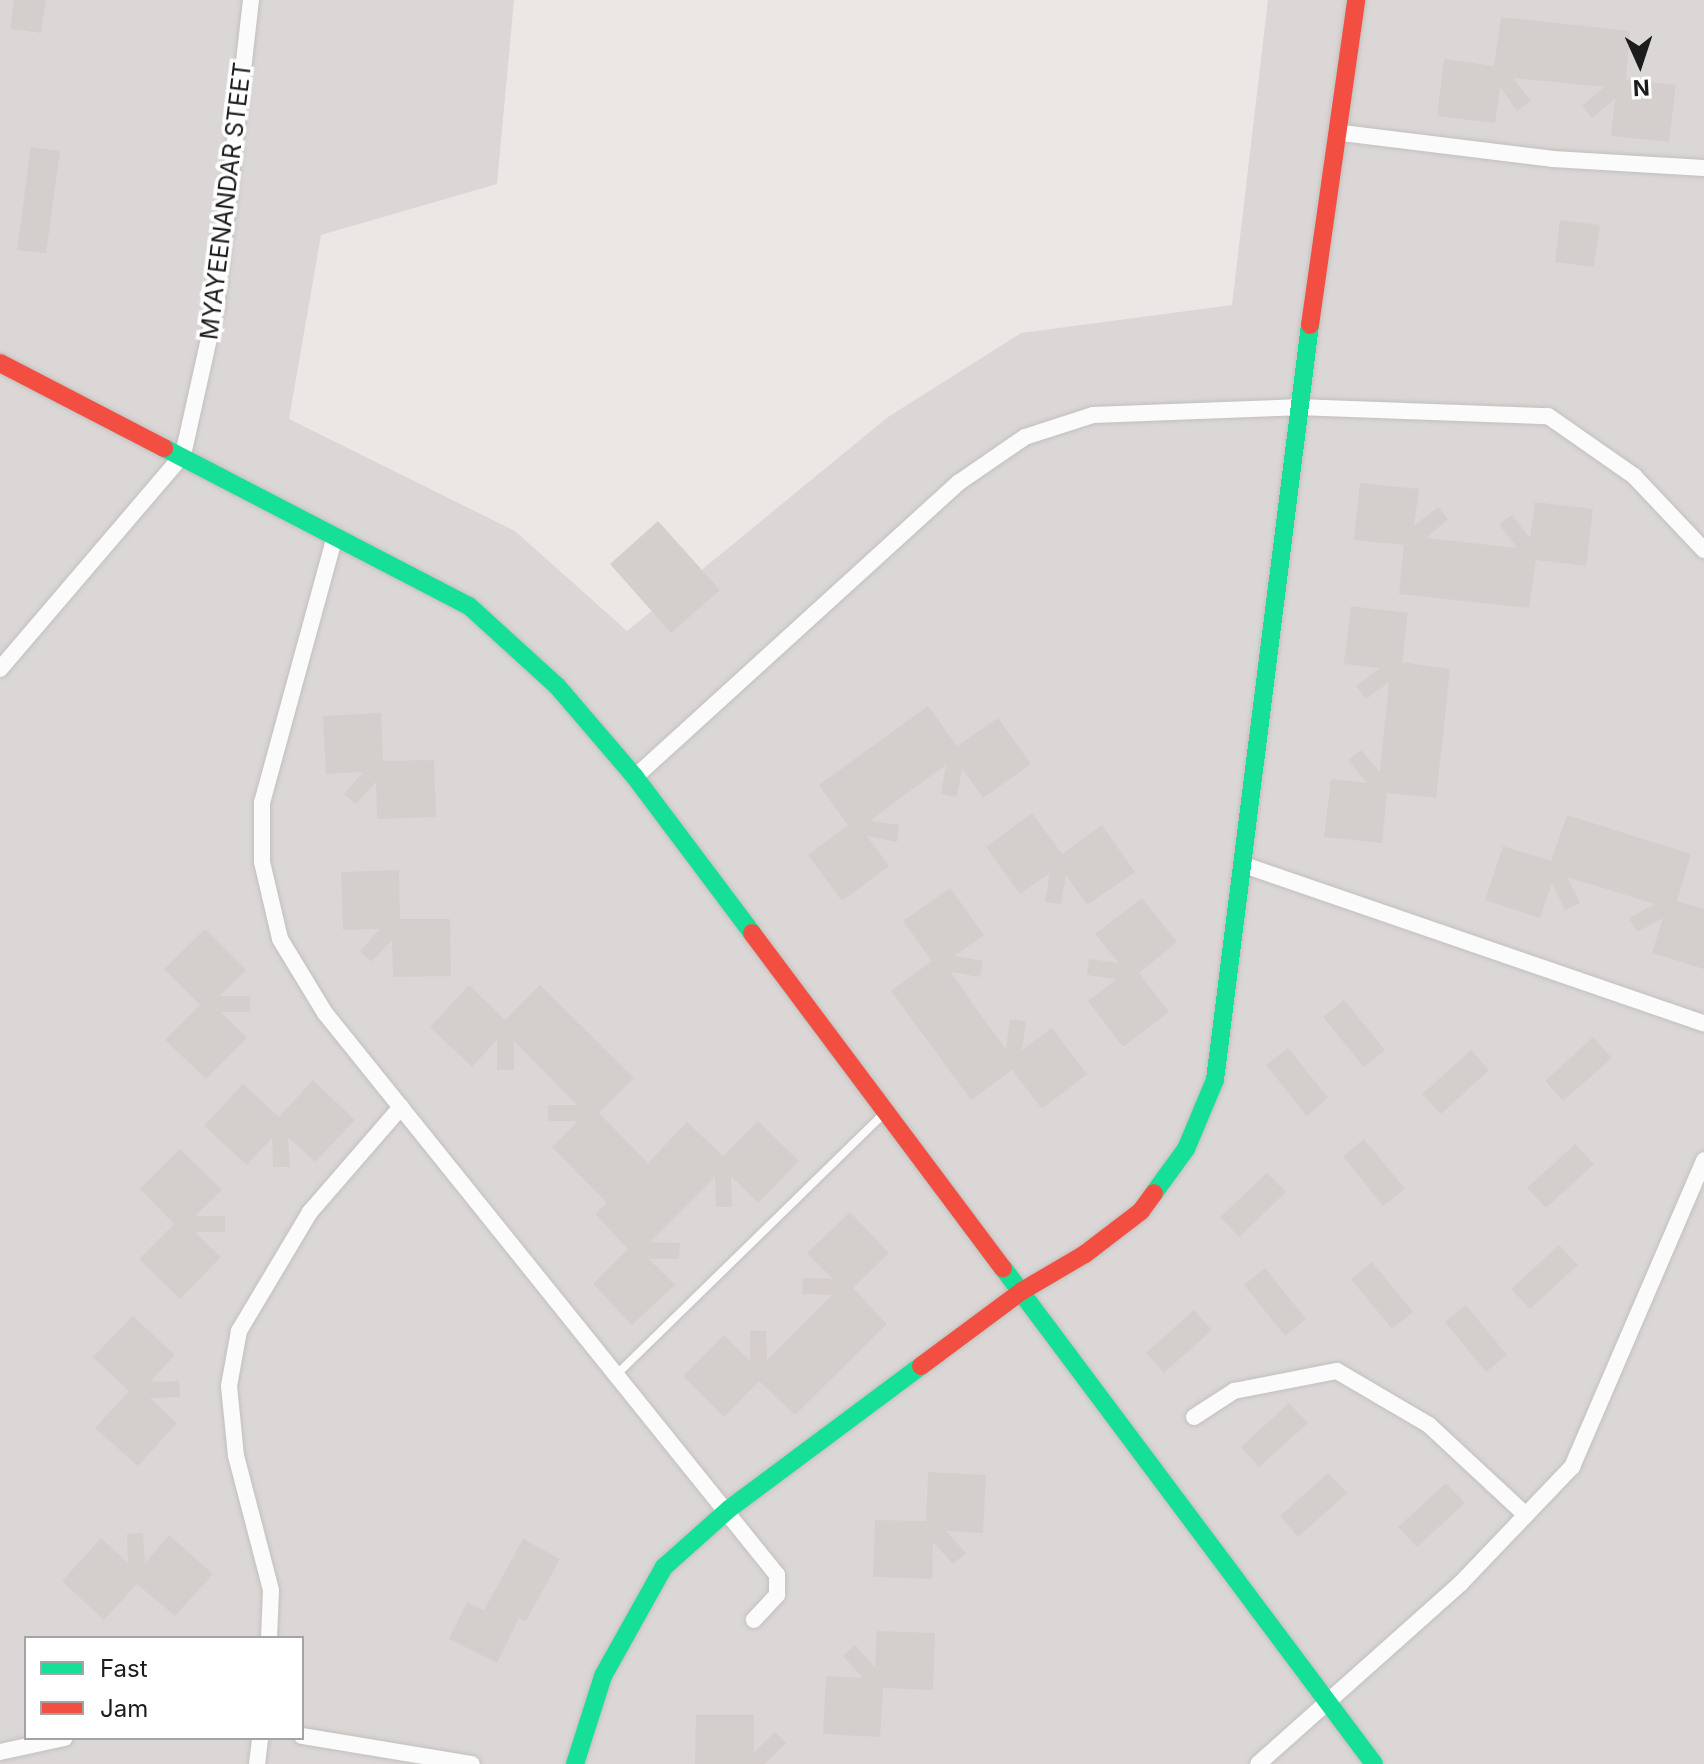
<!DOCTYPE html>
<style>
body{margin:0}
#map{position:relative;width:1704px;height:1764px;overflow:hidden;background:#ece7e4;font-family:Inter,sans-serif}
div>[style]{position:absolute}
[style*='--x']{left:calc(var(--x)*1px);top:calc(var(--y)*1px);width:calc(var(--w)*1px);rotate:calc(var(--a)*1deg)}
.residential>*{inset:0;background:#dbd7d6}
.building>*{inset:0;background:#d4cfcd}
.roads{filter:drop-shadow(0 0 2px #c2c0bf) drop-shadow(0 0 2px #c2c0bf)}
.lane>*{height:8px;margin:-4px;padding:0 4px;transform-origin:4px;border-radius:4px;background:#fcfbfb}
.street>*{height:16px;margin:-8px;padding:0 8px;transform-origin:8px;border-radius:8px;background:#fcfbfb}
.fast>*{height:18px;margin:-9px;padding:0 9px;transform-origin:9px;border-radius:9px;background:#16e098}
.jam>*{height:18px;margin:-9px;padding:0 9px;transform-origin:9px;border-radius:9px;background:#f24e42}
span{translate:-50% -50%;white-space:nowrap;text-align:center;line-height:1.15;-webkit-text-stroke:7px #fff;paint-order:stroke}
.street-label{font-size:24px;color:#1c1c1c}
.legend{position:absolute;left:24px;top:1636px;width:280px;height:104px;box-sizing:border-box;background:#fff;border:2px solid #a4a4a4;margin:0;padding:10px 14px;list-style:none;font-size:24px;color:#1c1c1c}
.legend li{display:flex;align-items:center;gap:16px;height:40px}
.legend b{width:40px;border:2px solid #a4a4a4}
.north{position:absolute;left:1600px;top:24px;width:80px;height:80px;-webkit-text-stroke:6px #fff;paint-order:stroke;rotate:177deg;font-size:22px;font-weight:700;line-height:32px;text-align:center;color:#1c1c1c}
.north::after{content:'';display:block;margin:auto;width:28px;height:36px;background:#1c1c1c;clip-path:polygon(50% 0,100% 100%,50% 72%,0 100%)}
</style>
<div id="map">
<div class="residential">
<i style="clip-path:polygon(evenodd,0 0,514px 0,497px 184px,321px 235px,289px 419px,515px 531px,627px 631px,888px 417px,1021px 333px,1232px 305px,1268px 0,1704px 0,1704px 1764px,0 1764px,0 0,26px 1638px,302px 1638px,302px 1738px,26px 1738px,26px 1638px)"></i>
</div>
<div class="building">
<i style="clip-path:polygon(14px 0,46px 0,41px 33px,10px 29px)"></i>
<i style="clip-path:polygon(1501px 17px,1630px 31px,1626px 80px,1676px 85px,1669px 142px,1611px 136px,1615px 99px,1592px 118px,1582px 106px,1604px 87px,1513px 78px,1531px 101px,1517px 111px,1500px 87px,1495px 123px,1437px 116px,1444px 59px,1494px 66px)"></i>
<i style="clip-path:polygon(31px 147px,60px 151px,46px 253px,17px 250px)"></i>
<i style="clip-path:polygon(1560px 220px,1600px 225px,1594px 267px,1555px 262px)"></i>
<i style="clip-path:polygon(1360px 483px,1419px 489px,1414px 526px,1438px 507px,1448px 519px,1426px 538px,1517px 548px,1499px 524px,1512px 515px,1530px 538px,1535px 502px,1593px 509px,1586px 566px,1536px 560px,1529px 608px,1399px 594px,1404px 545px,1354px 540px)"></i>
<i style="clip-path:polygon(658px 521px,720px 590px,671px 633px,610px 564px)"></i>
<i style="clip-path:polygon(1351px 606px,1408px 613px,1402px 662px,1450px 669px,1436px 798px,1387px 793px,1382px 843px,1324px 837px,1331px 779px,1367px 783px,1348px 760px,1361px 750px,1380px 772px,1389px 682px,1366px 699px,1356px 686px,1380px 668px,1344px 664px)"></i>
<i style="clip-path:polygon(928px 706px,957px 746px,998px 718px,1031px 764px,983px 798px,962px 768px,957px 797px,941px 794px,946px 765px,899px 799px,870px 821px,899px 825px,897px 842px,867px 836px,889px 866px,842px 901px,808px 855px,848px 825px,819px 785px)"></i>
<i style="clip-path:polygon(381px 713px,383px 761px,434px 760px,436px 817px,377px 819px,376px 782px,356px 804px,344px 794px,363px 772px,326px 774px,323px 716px)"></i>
<i style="clip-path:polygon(1032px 813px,1062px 854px,1102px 825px,1135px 872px,1087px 905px,1066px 875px,1061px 904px,1045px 902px,1050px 873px,1020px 894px,986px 847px)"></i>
<i style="clip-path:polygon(1567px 815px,1691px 854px,1677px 901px,1704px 909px,1704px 969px,1652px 953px,1663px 918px,1637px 932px,1629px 918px,1655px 904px,1567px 877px,1580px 903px,1565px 910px,1552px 883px,1540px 918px,1485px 900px,1503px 846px,1551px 861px)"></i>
<i style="clip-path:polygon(399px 870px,400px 919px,450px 919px,451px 976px,393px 977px,392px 940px,371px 962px,360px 951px,380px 929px,343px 930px,341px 872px)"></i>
<i style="clip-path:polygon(950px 888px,984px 935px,954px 956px,983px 961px,980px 977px,951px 972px,972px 1003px,1006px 1049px,1010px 1019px,1026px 1021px,1022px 1050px,1052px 1028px,1087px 1074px,1042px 1109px,1012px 1070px,971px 1100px,891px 991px,932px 961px,903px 921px)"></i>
<i style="clip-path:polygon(1142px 898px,1177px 942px,1139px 973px,1169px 1012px,1123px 1047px,1088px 1001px,1117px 979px,1087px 975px,1089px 959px,1119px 963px,1095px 934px)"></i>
<i style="clip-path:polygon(205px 929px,246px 970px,220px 996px,250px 996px,250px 1012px,221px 1012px,247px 1038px,206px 1079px,165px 1040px,200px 1005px,164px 969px)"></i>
<i style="clip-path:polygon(469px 985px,505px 1020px,540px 985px,634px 1078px,599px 1113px,648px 1163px,687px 1122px,723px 1156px,758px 1121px,799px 1161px,758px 1203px,731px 1176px,732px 1207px,716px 1207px,715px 1177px,650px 1242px,680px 1243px,679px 1259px,649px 1259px,675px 1285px,632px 1325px,593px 1284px,628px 1249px,595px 1214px,607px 1203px,552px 1147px,578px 1121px,548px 1121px,548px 1105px,577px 1105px,514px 1041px,514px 1070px,497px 1070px,497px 1040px,472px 1067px,430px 1027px)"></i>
<i style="clip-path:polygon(1344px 1000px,1385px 1050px,1364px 1067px,1323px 1017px)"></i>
<i style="clip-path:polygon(1593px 1037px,1612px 1058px,1563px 1101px,1545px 1081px)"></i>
<i style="clip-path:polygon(1288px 1048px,1328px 1098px,1307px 1116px,1266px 1065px)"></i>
<i style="clip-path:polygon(1471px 1050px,1489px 1070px,1441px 1114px,1422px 1094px)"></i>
<i style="clip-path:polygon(313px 1080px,355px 1120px,315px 1162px,288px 1137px,290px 1167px,273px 1167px,272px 1138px,247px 1165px,204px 1126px,243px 1084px,279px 1117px)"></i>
<i style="clip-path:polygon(1364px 1139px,1405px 1189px,1383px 1206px,1343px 1156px)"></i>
<i style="clip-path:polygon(1575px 1144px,1594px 1164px,1546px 1208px,1527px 1188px)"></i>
<i style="clip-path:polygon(180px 1149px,222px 1190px,195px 1216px,225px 1216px,225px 1232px,195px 1232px,221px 1257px,180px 1299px,139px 1259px,174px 1224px,140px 1189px)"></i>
<i style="clip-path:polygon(1267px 1173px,1286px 1192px,1239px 1237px,1220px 1217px)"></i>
<i style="clip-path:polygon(850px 1212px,889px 1253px,853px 1288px,887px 1324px,795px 1415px,759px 1381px,724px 1417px,683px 1376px,724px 1335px,750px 1361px,750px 1331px,766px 1331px,767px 1360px,832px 1295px,802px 1294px,803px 1278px,833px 1279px,807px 1253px)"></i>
<i style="clip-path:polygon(1559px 1245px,1578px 1265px,1530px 1309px,1511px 1289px)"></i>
<i style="clip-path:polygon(1372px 1262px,1413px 1312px,1392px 1329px,1351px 1279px)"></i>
<i style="clip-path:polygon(1265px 1268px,1306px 1319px,1285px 1336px,1244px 1285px)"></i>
<i style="clip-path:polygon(1466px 1305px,1507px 1355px,1486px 1372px,1445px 1322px)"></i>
<i style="clip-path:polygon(1194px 1310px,1212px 1330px,1164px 1373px,1146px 1353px)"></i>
<i style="clip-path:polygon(133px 1316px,175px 1355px,150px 1382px,179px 1381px,180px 1397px,150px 1398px,177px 1423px,138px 1466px,95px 1428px,129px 1391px,93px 1357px)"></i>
<i style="clip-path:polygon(1289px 1403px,1308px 1423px,1259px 1467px,1241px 1447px)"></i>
<i style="clip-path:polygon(928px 1472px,986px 1475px,983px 1533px,946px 1531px,966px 1553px,953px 1564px,933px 1542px,932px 1579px,873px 1577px,875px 1520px,926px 1521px)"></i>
<i style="clip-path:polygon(1328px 1473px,1347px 1493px,1298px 1537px,1280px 1516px)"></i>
<i style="clip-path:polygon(1446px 1483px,1465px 1503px,1417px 1547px,1398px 1527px)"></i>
<i style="clip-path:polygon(143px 1533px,145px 1563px,169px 1535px,213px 1574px,175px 1616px,137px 1584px,104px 1620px,62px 1581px,101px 1538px,128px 1563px,127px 1534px)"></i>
<i style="clip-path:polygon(523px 1539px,560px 1559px,526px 1621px,519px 1618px,497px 1663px,449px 1639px,467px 1602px,484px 1610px)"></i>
<i style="clip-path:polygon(877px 1631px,935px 1633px,933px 1690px,883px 1688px,880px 1737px,823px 1734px,826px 1676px,863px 1678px,843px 1656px,855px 1645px,875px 1667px)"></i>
<i style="clip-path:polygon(696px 1715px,754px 1715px,754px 1752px,775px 1732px,786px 1743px,765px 1764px,695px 1764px)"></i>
</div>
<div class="roads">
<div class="lane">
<i style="--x:618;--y:1373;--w:371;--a:-44.3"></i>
</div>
<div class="street">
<i style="--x:1342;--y:133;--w:213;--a:7"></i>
<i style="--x:1553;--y:159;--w:151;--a:3.4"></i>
<i style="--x:335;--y:536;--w:276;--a:105.3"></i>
<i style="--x:262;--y:802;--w:60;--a:90"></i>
<i style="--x:262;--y:862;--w:79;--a:76.8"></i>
<i style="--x:280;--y:939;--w:87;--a:58.7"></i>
<i style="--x:325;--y:1013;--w:721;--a:51.19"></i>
<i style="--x:777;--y:1575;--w:20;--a:90"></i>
<i style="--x:777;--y:1595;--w:34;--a:133"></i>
<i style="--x:0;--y:669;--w:282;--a:-49.5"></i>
<i style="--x:183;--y:455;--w:152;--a:-77.4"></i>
<i style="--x:216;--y:307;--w:309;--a:-83.5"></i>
<i style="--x:635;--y:777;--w:437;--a:-42.3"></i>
<i style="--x:958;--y:483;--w:81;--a:-34.5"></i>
<i style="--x:1025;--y:437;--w:71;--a:-17.9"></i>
<i style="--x:1093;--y:415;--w:204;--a:-2.2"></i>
<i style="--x:1297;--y:407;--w:251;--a:2.1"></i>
<i style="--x:1548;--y:416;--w:105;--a:34.9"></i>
<i style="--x:1634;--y:476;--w:102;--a:46.6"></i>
<i style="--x:1244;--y:865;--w:486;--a:19"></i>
<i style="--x:1194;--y:1417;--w:48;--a:-33"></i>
<i style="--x:1234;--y:1391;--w:105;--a:-11"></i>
<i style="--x:1337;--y:1371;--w:107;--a:30.4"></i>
<i style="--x:1429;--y:1425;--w:132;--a:42.9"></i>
<i style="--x:269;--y:1638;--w:48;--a:-87.6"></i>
<i style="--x:271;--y:1590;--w:138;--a:-104.6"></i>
<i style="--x:236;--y:1456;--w:70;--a:-95.7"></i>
<i style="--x:229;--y:1386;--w:56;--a:-79.7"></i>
<i style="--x:239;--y:1331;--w:139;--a:-59.2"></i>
<i style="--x:310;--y:1212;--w:139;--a:-49.1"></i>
<i style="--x:302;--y:1736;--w:172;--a:9.4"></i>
<i style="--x:0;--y:1752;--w:66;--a:-12.2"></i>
<i style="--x:257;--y:1764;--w:26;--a:-83"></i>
<i style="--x:1258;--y:1764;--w:272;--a:-41.7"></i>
<i style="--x:1461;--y:1583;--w:161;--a:-46.3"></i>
<i style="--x:1572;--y:1467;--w:334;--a:-66.7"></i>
</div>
<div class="fast">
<i style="--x:164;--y:448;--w:343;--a:27.4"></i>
<i style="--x:469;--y:606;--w:119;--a:42.3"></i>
<i style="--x:557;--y:686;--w:120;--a:49.4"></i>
<i style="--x:635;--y:777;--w:195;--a:53.1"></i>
<i style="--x:1154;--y:1193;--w:54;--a:-54"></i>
<i style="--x:1186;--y:1149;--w:75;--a:-67.2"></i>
<i style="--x:1215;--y:1080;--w:761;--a:-82.83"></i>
<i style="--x:1003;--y:1268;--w:619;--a:53.2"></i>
<i style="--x:575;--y:1764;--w:92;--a:-72.3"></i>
<i style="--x:603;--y:1676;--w:125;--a:-60.8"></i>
<i style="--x:664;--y:1567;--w:87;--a:-41.7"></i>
<i style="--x:729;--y:1509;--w:239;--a:-36.7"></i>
</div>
<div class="jam">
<i style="--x:1310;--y:325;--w:328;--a:-81.9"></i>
<i style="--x:0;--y:363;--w:185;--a:27.4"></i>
<i style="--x:752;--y:933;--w:419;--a:53.2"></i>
<i style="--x:921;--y:1366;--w:126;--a:-36.6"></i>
<i style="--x:1022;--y:1291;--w:73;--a:-30.4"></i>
<i style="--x:1085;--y:1254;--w:71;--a:-37.5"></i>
<i style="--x:1141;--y:1211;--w:22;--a:-54"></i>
</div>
</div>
<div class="street-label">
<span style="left:226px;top:201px;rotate:-83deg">MYAYEENANDAR STEET</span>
</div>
<ul class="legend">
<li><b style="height:10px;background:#16e098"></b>Fast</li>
<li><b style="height:10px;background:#f24e42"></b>Jam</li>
</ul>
<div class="north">N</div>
</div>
